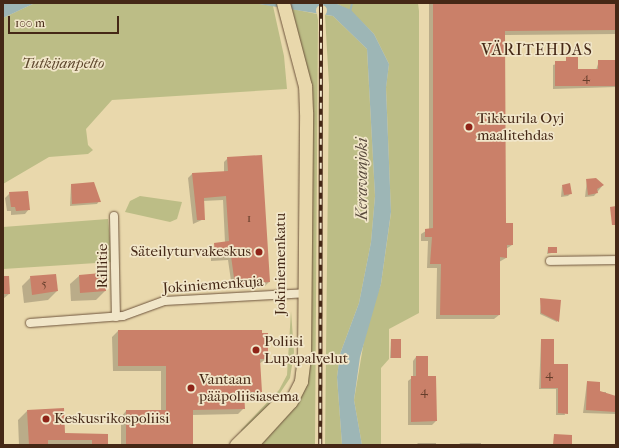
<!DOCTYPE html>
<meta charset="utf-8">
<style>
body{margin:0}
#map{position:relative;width:619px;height:448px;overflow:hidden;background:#e9d8ac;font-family:"IM FELL French Canon",serif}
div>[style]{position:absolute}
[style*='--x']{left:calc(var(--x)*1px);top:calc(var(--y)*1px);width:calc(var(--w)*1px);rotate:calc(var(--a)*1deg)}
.green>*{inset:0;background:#bcbd86}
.water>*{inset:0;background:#9db6b6}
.pier>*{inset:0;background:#e9d8ac}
.round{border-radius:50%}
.shadow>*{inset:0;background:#0003}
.stream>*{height:2px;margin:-1px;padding:0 1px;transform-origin:1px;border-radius:1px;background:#9db6b6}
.building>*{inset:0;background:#ca8069}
.roads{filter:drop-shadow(0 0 1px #6e543c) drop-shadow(0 0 1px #6e543c)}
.street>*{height:8px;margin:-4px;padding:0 4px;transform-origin:4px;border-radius:4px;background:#f1e6c9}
.primary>*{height:13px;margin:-6.5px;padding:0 6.5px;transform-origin:6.5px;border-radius:6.5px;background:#e9d8ac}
.rail>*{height:3.5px;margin-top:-1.75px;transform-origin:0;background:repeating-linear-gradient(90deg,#f1e6c9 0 6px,#452816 0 12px);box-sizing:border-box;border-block:1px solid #452816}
.dots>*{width:11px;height:11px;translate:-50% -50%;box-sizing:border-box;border:2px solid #f1e6c9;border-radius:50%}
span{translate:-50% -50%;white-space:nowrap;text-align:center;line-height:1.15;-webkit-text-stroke:3.5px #f1e6c9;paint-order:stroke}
.number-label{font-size:13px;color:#663e2b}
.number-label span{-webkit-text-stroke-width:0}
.park-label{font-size:15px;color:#5d462c;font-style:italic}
.poi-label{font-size:15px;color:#452816}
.left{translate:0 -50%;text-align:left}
.right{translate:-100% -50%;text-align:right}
.street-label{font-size:15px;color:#452816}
.neighbourhood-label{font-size:16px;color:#452816;letter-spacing:1px}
.water-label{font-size:16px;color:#5b4c3e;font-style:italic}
.frame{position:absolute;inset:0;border:4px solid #452816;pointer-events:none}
.scale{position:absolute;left:8px;top:16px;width:111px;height:18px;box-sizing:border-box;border:2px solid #452816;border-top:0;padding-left:5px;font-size:12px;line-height:14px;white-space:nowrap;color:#452816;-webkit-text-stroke:3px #f1e6c9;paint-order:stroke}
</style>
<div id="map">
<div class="green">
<i style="clip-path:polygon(35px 3px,253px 3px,273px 6px,284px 56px,287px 89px,112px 100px,86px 129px,88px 145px,93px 150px,88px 154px,49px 157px,3px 184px,3px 18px)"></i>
<i style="clip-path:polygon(335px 3px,418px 3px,419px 11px,419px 313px,389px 329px,389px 359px,381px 368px,381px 445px,362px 445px,354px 400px,367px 323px,381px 284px,391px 213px,386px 87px,389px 64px,374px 34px,351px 11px)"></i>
<i style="clip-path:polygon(292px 9px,317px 14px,318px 20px,315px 445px,257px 445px,304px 385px,304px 56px)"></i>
<i style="clip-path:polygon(325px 15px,333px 16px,367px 49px,375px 196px,371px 242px,359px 303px,340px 354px,337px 377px,342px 445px,325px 445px,329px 85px)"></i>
<i style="clip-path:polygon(140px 196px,182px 202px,177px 219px,170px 222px,125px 212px,130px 201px)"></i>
<i style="clip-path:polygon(108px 219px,112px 262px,3px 269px,3px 227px)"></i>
<i style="clip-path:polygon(291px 311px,294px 352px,290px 378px,276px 399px,242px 433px,241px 430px,279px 390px,287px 375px)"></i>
</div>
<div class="water">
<i style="clip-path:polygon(3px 3px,35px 3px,3px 18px)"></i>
<i style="clip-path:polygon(253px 3px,335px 3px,351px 10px,374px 34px,389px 64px,386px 88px,391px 212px,381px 284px,360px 357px,354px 400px,362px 445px,342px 445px,337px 377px,340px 354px,359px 303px,371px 242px,375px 196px,367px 49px,333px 16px)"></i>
</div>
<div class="pier">
<i class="round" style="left:315.5px;top:4.5px;width:11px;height:11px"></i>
</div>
<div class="shadow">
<i style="clip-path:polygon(429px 3px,616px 3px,616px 34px,504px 35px,505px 224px,512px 245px,506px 249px,506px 258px,499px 262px,499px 315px,494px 319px,436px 319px,437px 268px,427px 268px,428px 241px,421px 241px,421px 234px,429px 229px)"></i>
<i style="clip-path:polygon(577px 58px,577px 70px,596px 70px,599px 61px,616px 70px,616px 87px,553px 89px,553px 65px)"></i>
<i style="clip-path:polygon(261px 156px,269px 282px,265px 286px,232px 288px,228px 260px,211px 261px,211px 248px,225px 243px,223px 200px,203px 201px,204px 219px,193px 224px,188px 178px,192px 174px,224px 172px,224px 162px,228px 158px)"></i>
<i style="clip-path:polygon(587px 180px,603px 185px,594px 196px,585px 197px)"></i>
<i style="clip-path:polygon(93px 183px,99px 201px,97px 204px,70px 206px,71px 185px)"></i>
<i style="clip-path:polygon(562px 186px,571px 193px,568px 196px,561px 197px)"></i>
<i style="clip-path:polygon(10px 193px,29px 209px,25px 214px,11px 215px,11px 211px,7px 211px,5px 198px)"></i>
<i style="clip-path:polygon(548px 248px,556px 252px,547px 254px)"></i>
<i style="clip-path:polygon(79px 276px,105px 291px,96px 300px,71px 301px,70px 284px)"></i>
<i style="clip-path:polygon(3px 277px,9px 294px,3px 299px)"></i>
<i style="clip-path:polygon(31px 277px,57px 291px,48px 300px,24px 303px,22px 286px)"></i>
<i style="clip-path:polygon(541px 299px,560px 301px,557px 322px,540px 314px)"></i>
<i style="clip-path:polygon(118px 331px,261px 331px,267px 358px,259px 364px,261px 392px,256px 397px,243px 398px,244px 408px,238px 414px,192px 415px,192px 445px,121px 445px,121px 417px,126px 411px,161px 411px,161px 371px,113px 371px,112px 337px)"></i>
<i style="clip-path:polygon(391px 340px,400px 357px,399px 358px,390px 358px)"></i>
<i style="clip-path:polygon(541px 340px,553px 365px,565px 415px,556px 415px,556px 389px,539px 389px)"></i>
<i style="clip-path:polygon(416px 357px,427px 377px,436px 421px,432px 425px,408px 425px,408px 381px,413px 377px,413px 361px)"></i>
<i style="clip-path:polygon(587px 382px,599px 392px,606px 392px,606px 397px,616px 397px,615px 414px,583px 413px)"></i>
<i style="clip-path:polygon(27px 411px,64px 434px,107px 435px,107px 445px,19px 445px,18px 420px)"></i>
<i style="clip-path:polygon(418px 443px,436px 443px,436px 445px,416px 445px)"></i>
<i style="clip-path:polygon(460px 443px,481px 443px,481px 445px,459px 445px)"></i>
</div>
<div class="stream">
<i style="--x:350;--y:12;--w:9;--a:-77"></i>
</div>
<div class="building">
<i style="clip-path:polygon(433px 3px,616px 3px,616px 30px,505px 31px,506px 223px,513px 223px,513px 245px,507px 245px,507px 258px,500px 257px,500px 315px,440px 315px,441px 264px,430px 264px,432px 237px,425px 237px,425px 229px,433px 228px)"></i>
<i style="clip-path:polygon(566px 57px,578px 57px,578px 69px,598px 69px,598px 60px,616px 60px,616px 86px,555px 86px,555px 61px,566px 61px)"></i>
<i style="clip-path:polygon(262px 155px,270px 282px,235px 285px,231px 256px,215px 257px,214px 243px,229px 241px,226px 196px,204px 198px,205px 220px,197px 220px,192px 173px,228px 171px,227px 157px)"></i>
<i style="clip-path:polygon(596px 178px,604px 185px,597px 189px,598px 193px,588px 195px,586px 179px)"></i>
<i style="clip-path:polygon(94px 182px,101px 202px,72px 204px,71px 184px)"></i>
<i style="clip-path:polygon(570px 183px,572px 194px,564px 195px,562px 185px)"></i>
<i style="clip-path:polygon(28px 191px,30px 210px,16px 211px,15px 207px,11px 207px,9px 192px)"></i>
<i style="clip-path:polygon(616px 206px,616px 225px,612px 225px,610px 207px)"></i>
<i style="clip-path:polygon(548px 247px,557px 247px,557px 253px,548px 253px)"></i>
<i style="clip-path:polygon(101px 273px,105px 273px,106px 291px,80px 293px,79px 275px)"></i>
<i style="clip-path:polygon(56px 274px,58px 291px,32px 295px,30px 276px)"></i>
<i style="clip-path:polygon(3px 276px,9px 276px,10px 294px,3px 294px)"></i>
<i style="clip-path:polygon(540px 298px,561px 300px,559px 322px,541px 313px)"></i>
<i style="clip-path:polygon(118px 330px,262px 330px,262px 333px,268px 333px,268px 359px,260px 359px,262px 392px,244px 392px,245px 409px,193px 410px,193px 445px,126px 445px,126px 410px,166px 410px,166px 366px,118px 366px)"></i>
<i style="clip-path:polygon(391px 339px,401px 339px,401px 358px,391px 358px)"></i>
<i style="clip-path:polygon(541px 339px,554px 339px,554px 364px,568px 364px,568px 414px,558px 413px,558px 388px,541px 388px)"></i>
<i style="clip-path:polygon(416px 356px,428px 356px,428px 376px,436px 376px,437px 421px,411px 422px,411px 376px,416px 376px)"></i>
<i style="clip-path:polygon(587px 381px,600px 382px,600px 391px,616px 396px,616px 412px,586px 410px)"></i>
<i style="clip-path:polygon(64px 408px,65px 433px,108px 434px,108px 445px,92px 445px,92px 440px,48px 440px,48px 445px,29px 445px,27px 410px)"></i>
<i style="clip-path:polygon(554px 434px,572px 435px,572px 445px,553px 445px)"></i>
</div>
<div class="roads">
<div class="street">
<i style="--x:114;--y:216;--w:101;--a:88.9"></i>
<i style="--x:550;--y:261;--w:66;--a:-0.9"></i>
<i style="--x:30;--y:323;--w:93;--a:-4.3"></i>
<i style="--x:123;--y:316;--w:44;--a:-20.1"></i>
<i style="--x:164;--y:301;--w:141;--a:-3.2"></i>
</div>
<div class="primary">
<i style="--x:236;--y:445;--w:57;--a:-44.3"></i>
<i style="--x:251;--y:445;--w:59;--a:-47.7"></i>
<i style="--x:291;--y:401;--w:22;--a:-63"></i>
<i style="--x:301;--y:381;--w:24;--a:-83"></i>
<i style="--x:304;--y:357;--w:245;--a:-89.5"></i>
<i style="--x:306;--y:112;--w:26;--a:-92"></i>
<i style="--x:305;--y:86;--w:86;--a:-104.8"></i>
</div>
</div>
<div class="rail">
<i style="--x:320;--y:445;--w:442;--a:-89.9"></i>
</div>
<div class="dots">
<i style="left:469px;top:127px;background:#8f2418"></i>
<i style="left:259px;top:252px;background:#8f2418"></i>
<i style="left:256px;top:350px;background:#8f2418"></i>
<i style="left:191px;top:388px;background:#8f2418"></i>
<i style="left:46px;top:419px;background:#8f2418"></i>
</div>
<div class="number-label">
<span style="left:586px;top:77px">4</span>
<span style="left:249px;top:218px">1</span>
<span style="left:44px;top:284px">5</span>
<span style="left:549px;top:374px">4</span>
<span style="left:424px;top:391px">4</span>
</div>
<div class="park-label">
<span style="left:63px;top:64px">Tutkijanpelto</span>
</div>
<div class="poi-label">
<span class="left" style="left:477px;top:127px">Tikkurila Oyj<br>maalitehdas</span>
<span class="right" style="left:251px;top:252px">Säteilyturvakeskus</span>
<span class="left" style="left:264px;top:350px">Poliisi<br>Lupapalvelut</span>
<span class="left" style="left:199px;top:388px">Vantaan<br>pääpoliisiasema</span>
<span class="left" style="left:54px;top:419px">Keskusrikospoliisi</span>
</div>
<div class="street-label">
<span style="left:281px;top:264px;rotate:-90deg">Jokiniemenkatu</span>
<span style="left:103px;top:266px;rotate:-90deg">Rillitie</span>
<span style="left:213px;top:285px;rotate:-4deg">Jokiniemenkuja</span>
</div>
<div class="neighbourhood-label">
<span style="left:537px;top:50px">VÄRITEHDAS</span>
</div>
<div class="water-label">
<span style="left:362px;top:179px;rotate:-90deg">Keravanjoki</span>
</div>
<div class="frame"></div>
<div class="scale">100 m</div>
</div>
